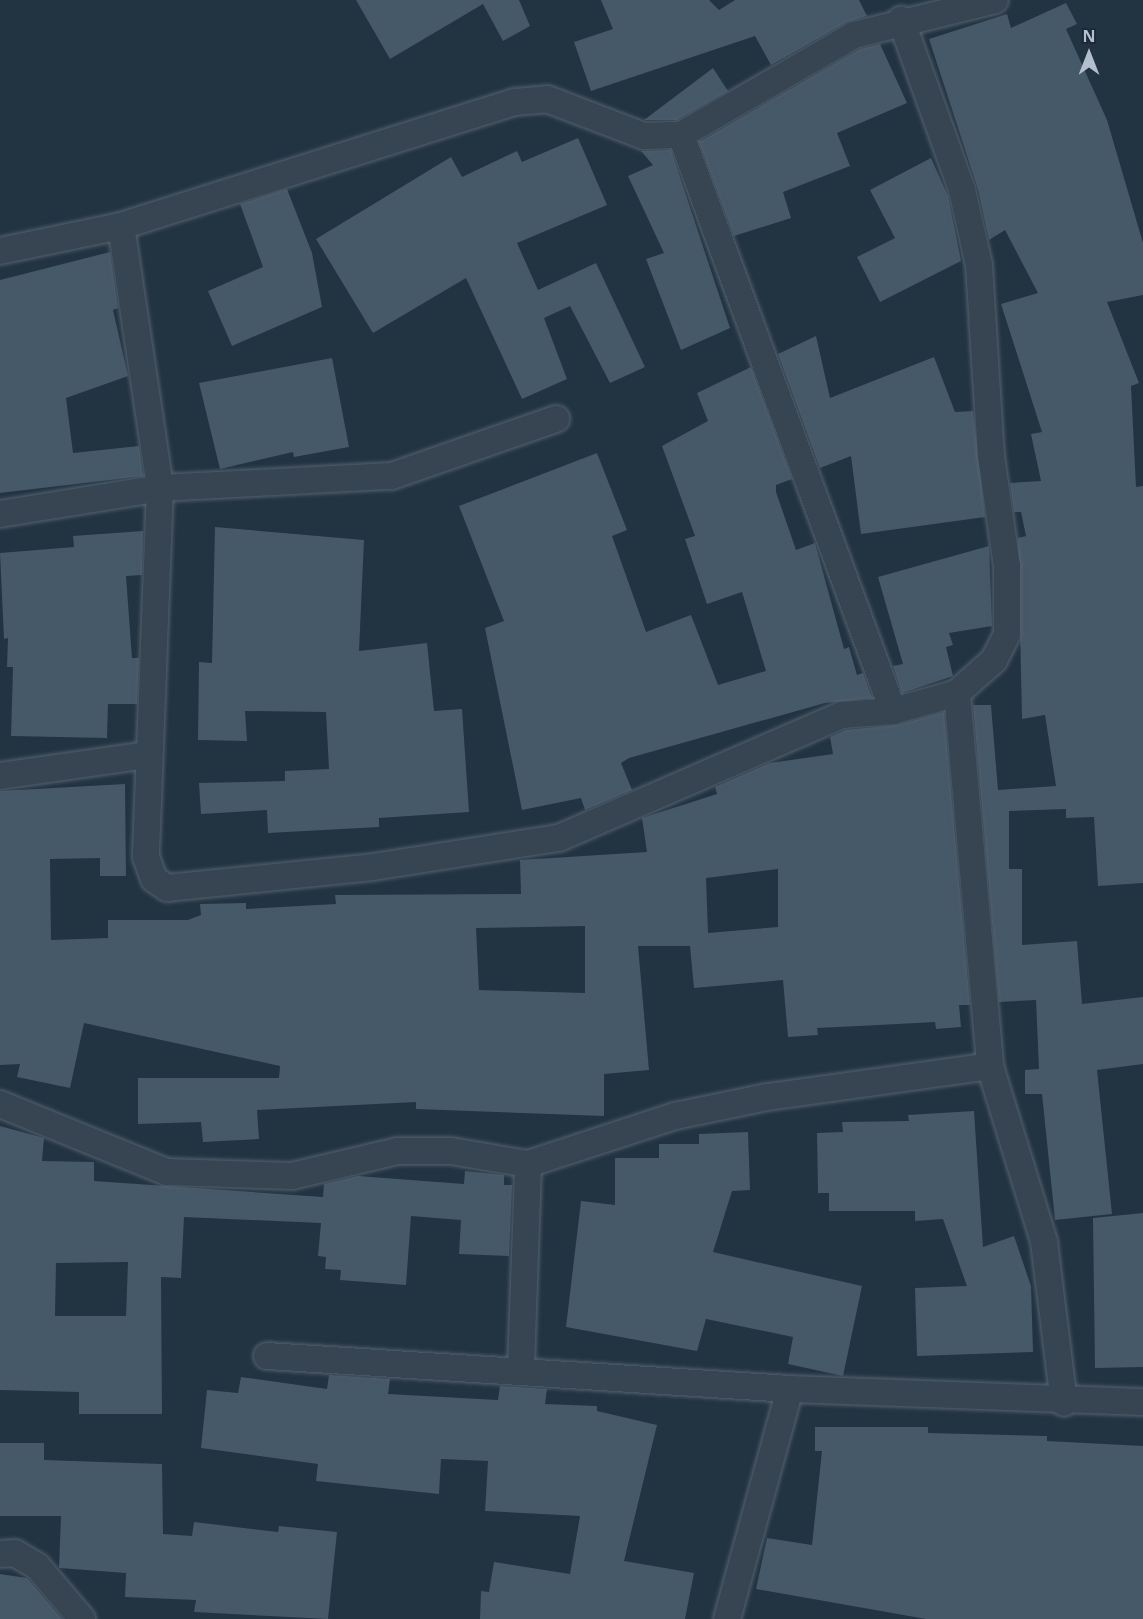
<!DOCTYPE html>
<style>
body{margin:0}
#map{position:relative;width:1143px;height:1619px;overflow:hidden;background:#223342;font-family:"Open Sans",sans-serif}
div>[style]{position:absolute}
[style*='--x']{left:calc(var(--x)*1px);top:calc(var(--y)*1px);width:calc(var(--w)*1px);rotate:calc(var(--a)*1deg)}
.building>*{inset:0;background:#465969}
.roads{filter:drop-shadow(0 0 2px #55626f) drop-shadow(0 0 2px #55626f)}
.minor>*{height:26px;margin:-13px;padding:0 13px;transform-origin:13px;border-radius:13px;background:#374552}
span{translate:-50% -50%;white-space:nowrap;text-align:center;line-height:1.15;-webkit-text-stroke:4.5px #1c2a37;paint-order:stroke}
.north{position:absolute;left:1059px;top:24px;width:60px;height:60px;-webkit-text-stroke:4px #1c2a37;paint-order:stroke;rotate:0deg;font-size:16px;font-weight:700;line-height:24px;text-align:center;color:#b3bfcc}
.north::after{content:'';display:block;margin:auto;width:21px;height:27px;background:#b3bfcc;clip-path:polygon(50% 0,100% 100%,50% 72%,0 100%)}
</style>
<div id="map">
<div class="building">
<i style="clip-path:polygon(356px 0,519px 0,530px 26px,503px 41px,483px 4px,390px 59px)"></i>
<i style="clip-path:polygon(601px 0,709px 0,719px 10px,735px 0,859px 0,867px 16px,847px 22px,771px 65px,755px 36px,591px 91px,574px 42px,613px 29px)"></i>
<i style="clip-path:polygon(1066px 3px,1077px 24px,1066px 29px,1107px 120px,1143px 243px,1143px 295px,1107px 302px,1139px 383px,1131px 386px,1136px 487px,1143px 486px,1143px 883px,1098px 886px,1094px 817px,1066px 818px,1066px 809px,1009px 811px,1009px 869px,1022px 869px,1022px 945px,1077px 941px,1082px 1004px,1143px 997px,1143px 1064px,1097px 1070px,1112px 1214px,1055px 1220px,1042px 1094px,1025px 1094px,1025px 1070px,1039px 1069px,1036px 1000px,999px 1002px,973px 705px,991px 705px,998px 790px,1056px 786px,1045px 715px,1022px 719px,1018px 538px,1026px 536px,1021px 512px,1014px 512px,1010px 483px,1041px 481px,1031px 434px,1042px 432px,1001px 304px,1038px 293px,1005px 230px,989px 240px,978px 189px,929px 39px,1007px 14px,1011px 28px)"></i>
<i style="clip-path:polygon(880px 44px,907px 103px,837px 133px,850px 166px,783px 192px,791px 218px,734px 236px,699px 142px,860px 49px)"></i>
<i style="clip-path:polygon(713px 68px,728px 91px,677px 120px,644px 120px)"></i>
<i style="clip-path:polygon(578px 138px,607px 205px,517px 243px,538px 290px,596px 263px,645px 367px,610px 383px,570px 306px,544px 318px,567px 379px,522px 399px,466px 278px,373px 333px,316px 239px,451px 157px,462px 177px,517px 151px,522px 162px)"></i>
<i style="clip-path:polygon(671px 150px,730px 328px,681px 350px,646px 259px,664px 253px,628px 176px,653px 165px,641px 151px)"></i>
<i style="clip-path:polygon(931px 158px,948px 196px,961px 261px,880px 302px,857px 257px,895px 238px,870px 190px)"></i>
<i style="clip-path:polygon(287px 189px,312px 253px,322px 307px,232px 346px,208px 291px,263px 267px,240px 204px)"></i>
<i style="clip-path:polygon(110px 252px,118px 308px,113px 310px,128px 376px,66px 398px,73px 453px,139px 446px,143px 476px,0 493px,0 280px)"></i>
<i style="clip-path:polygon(816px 336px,830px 398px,934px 357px,955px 412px,973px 411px,985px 517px,861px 534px,851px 456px,820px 468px,778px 354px)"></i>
<i style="clip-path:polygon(332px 358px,349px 447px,294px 457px,293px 452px,220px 469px,199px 383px)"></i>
<i style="clip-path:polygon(751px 367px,792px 479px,776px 485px,776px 492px,796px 550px,815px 543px,844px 649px,849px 647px,857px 675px,863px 673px,872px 698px,825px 703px,629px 758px,621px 763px,632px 790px,585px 810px,581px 798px,522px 810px,485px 628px,504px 621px,459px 506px,597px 453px,627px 530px,612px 536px,646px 632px,691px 615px,718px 685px,766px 671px,742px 592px,707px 604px,685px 539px,695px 536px,662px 446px,708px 421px,697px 393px)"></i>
<i style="clip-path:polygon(215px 527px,364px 540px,359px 651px,427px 643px,434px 711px,462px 709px,469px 812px,379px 818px,379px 827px,268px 833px,267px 810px,201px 814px,199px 783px,285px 781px,285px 771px,329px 769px,326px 712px,245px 711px,247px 741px,198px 740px,199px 662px,212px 663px)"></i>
<i style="clip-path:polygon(143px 531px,142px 575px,126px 576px,132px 658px,139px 658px,137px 704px,108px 704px,107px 738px,11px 736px,13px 667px,7px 667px,8px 638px,4px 639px,0 553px,74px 547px,73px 536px)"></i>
<i style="clip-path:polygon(989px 546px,992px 626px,949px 633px,953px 645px,946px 647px,953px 676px,902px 693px,893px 666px,903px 664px,878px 577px)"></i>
<i style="clip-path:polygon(evenodd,944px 712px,970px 1005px,959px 1005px,961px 1027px,936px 1029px,935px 1022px,879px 1025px,817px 1028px,818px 1035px,788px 1037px,783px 980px,694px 988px,690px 946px,638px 946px,649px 1070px,604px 1074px,604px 1116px,416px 1109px,416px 1102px,257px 1110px,259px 1139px,203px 1142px,201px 1122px,138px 1124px,138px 1078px,279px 1078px,280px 1066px,84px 1023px,70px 1088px,17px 1077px,20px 1064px,0 1065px,0 791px,125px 784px,126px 876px,100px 876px,100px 858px,50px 859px,51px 940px,108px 938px,108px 920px,188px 920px,201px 915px,200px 904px,246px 903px,246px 909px,336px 904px,335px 895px,521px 894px,520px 860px,647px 852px,642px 818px,717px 794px,715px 787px,770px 763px,833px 754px,830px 737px,846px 730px,897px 725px,944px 712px,778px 869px,778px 927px,708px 933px,706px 878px,778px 869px,944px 712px,585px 926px,585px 993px,479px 990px,476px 928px,585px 926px)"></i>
<i style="clip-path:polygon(974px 1111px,983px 1247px,1014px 1236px,1031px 1286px,1033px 1352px,917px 1356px,915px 1288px,967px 1286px,943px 1219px,915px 1221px,915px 1211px,829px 1211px,829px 1193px,818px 1193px,817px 1133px,843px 1132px,842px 1122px,909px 1121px,908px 1115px)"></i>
<i style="clip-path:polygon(evenodd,0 1126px,44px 1138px,42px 1161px,94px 1162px,94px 1181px,323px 1197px,324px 1184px,358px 1176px,464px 1184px,465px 1171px,504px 1175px,504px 1185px,512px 1185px,509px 1256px,459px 1254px,461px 1220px,411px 1216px,406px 1285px,340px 1280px,341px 1270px,325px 1269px,326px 1257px,318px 1256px,321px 1223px,184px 1217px,181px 1278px,161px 1277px,162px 1414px,79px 1414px,79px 1392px,0 1390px,0 1126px,128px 1262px,126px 1316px,55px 1316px,56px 1263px,128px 1262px)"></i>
<i style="clip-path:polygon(748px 1132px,750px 1190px,732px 1191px,713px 1252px,862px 1286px,843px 1376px,788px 1364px,793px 1337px,706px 1319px,697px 1351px,566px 1327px,581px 1201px,615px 1205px,615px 1158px,659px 1158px,659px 1144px,699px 1144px,699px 1134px)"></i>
<i style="clip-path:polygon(1143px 1213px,1143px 1367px,1095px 1368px,1093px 1218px)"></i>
<i style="clip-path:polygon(329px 1375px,390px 1379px,388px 1394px,498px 1400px,500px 1386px,547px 1389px,545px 1404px,597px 1406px,597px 1411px,657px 1425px,624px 1561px,694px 1573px,685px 1619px,480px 1619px,481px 1591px,489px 1592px,494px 1562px,570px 1574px,580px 1516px,485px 1511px,488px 1461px,441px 1459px,439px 1494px,316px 1481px,318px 1464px,201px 1448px,207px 1390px,238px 1393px,241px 1377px,327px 1389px)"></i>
<i style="clip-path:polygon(815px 1427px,928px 1427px,928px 1433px,1047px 1436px,1047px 1441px,1143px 1446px,1143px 1619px,926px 1619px,756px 1589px,767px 1538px,812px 1545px,822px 1451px,815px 1451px)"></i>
<i style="clip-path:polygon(0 1443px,44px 1443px,44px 1460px,162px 1464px,163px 1534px,192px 1536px,194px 1522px,278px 1532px,279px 1526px,337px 1532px,328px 1619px,194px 1612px,196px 1600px,125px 1597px,126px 1573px,59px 1568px,61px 1516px,0 1516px)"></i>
<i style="clip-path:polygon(0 1574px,27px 1578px,62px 1619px,0 1619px)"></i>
</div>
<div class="roads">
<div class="minor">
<i style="--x:681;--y:135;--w:614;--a:69.79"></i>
<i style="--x:121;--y:226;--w:265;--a:81.5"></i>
<i style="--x:160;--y:488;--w:369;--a:92.2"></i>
<i style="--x:146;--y:857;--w:23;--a:70"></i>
<i style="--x:154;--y:879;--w:16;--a:35"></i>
<i style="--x:167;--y:888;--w:207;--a:-5.8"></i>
<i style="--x:373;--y:867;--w:188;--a:-8.9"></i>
<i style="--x:559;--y:838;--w:309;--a:-23.5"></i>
<i style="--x:842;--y:715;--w:51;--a:-4.5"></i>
<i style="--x:893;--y:711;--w:66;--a:-15.7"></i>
<i style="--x:957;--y:693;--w:50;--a:-41.7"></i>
<i style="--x:994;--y:660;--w:29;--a:-63"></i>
<i style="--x:1007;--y:634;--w:68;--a:-90"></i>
<i style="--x:1007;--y:566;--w:111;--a:-98.3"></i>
<i style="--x:991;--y:456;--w:191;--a:-93.6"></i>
<i style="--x:979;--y:265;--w:77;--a:-102.8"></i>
<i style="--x:962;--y:190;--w:181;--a:-109.7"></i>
<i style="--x:0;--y:251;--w:124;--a:-11.7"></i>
<i style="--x:121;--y:226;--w:413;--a:-17.5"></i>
<i style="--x:515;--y:102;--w:32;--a:-5"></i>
<i style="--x:547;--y:99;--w:104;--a:20.9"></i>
<i style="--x:644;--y:136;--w:37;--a:-2"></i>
<i style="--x:681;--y:135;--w:200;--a:-30"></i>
<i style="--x:854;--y:35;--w:145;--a:-13.9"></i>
<i style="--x:0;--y:514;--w:162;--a:-9.2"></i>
<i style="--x:160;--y:488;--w:232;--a:-3"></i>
<i style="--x:392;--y:476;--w:174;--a:-19.2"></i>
<i style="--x:957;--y:693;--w:374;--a:84.9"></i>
<i style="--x:990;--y:1066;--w:184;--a:72.9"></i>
<i style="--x:1044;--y:1242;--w:162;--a:82.9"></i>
<i style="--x:0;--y:776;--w:149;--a:-8.1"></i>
<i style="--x:0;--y:1104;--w:180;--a:22.2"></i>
<i style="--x:167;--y:1172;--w:125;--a:1.8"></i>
<i style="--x:292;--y:1176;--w:109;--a:-13.3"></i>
<i style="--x:398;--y:1151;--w:53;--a:0"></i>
<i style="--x:451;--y:1151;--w:78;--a:9.6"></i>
<i style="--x:528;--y:1164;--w:155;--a:-18.1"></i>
<i style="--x:675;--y:1116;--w:94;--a:-11.7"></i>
<i style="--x:767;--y:1097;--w:225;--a:-7.9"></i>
<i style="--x:267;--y:1356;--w:524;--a:3.61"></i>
<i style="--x:790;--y:1389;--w:353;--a:2.1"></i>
<i style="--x:521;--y:1368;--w:204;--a:-88"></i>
<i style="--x:0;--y:1554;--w:15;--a:-4"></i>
<i style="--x:15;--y:1553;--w:26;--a:31"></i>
<i style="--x:37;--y:1566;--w:70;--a:49.7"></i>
<i style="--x:727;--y:1619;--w:238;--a:-74.7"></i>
</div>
</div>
<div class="north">N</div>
</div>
